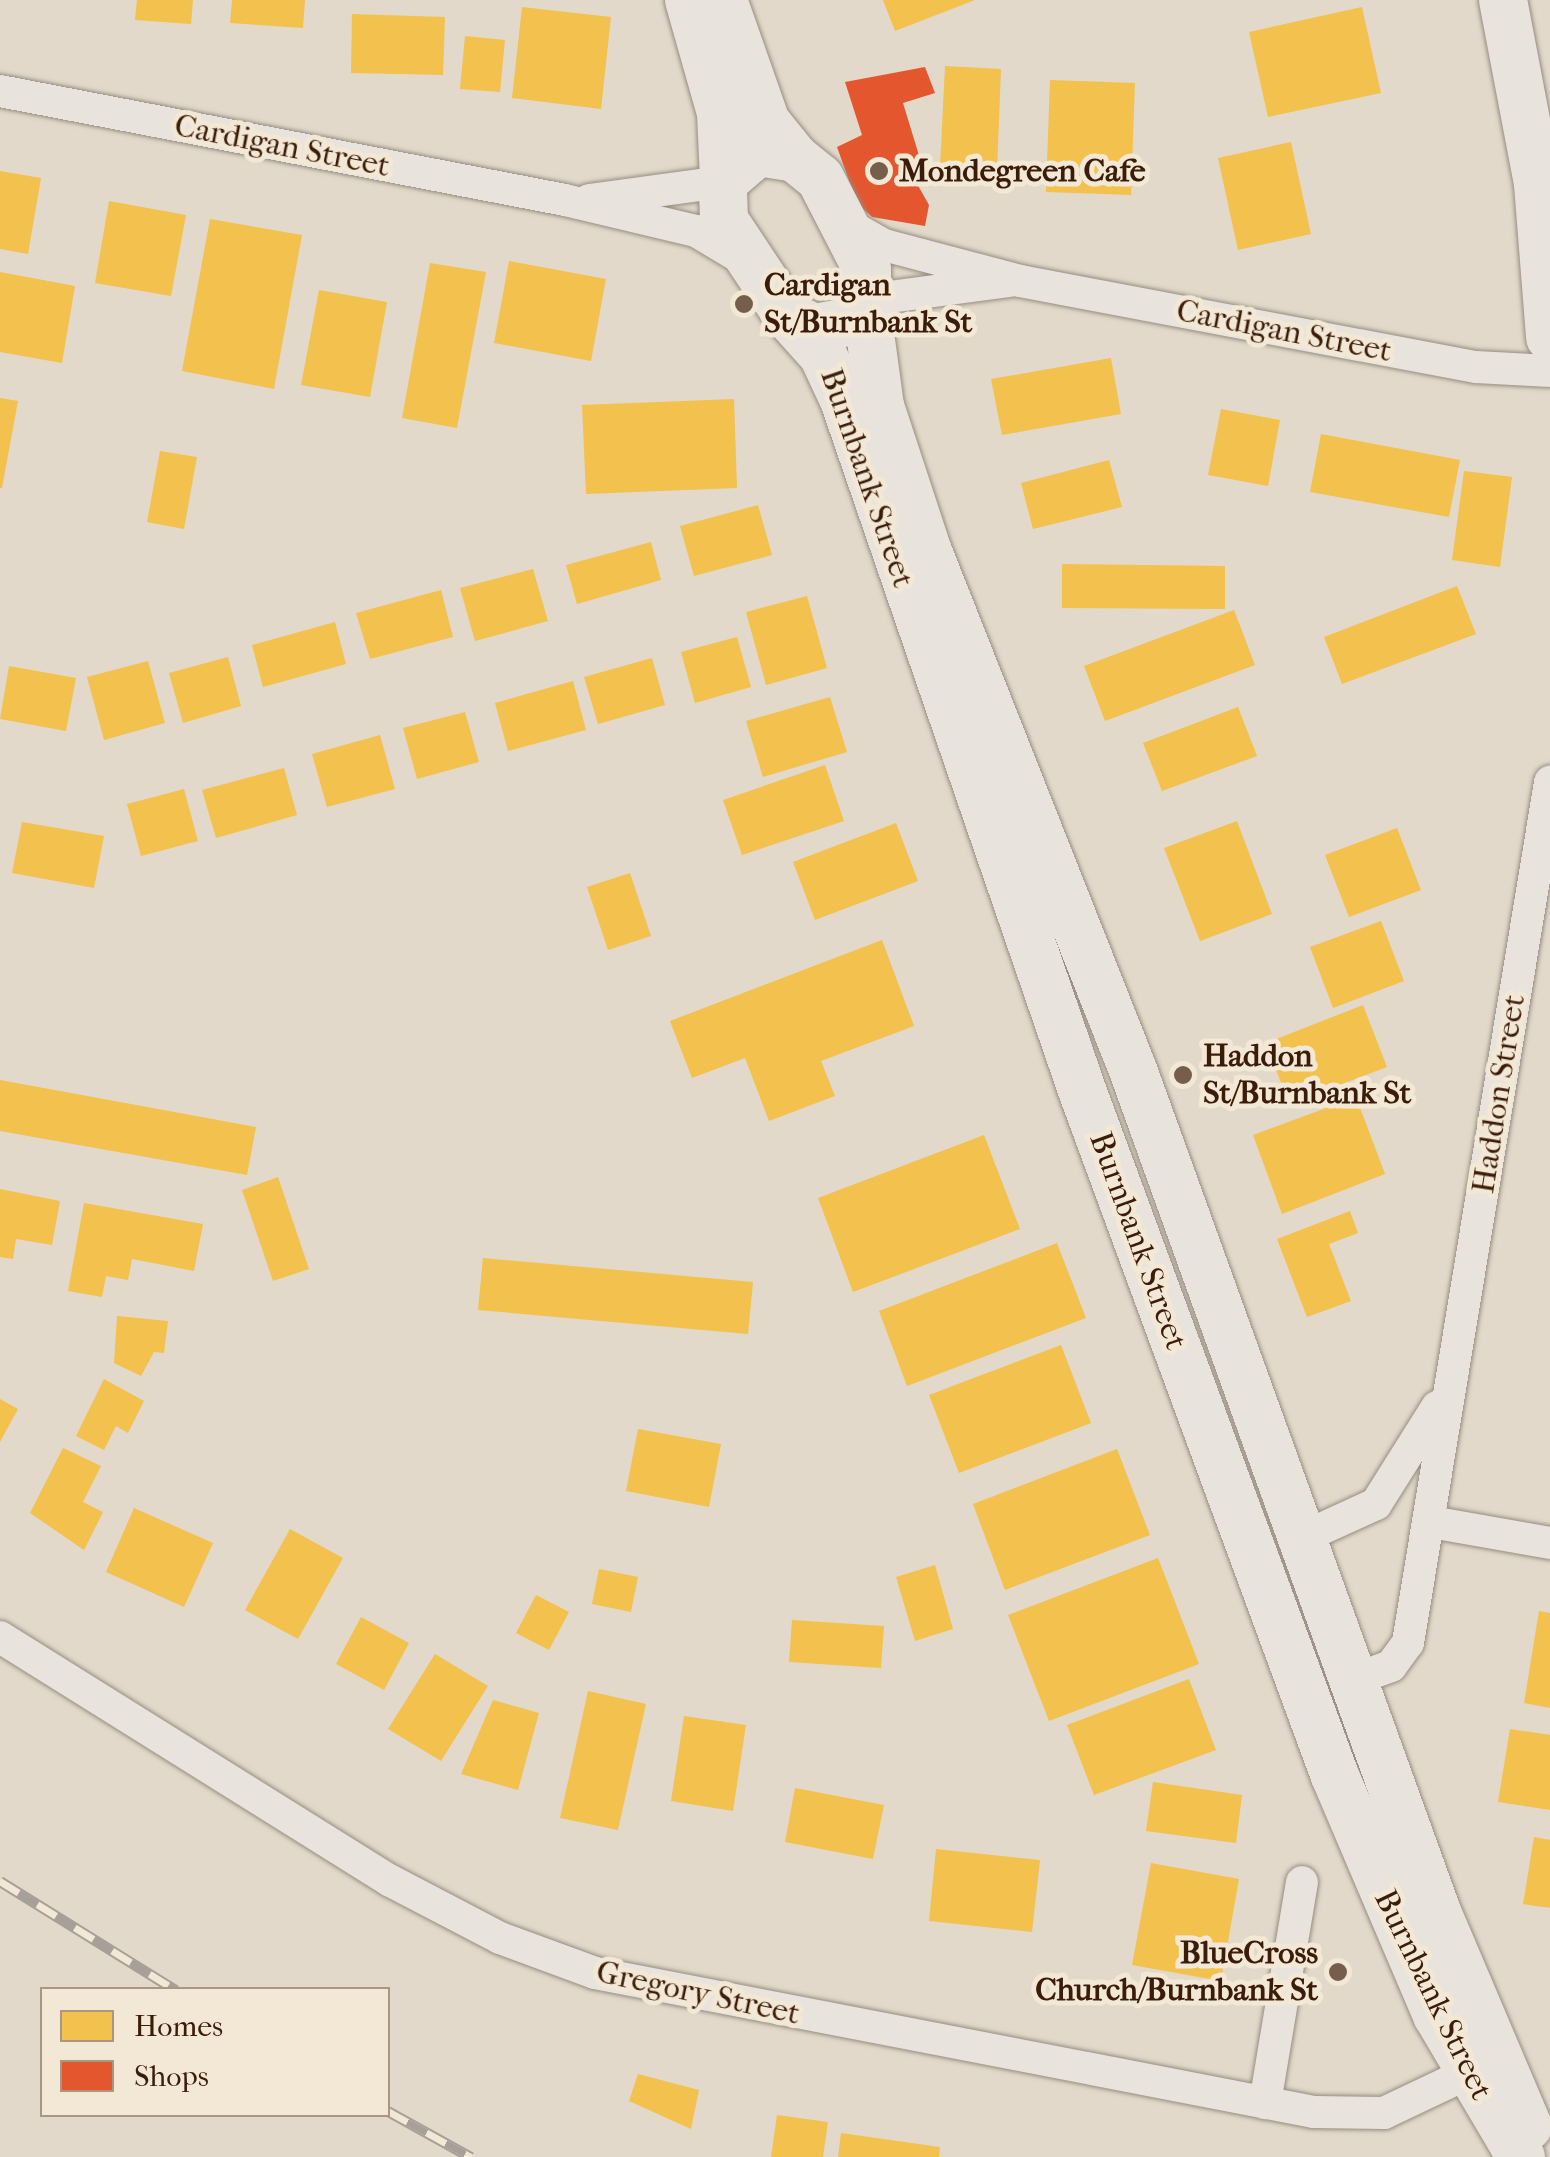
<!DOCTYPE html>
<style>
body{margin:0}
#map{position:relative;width:1550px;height:2157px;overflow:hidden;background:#e2d9ca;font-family:"IM FELL French Canon",serif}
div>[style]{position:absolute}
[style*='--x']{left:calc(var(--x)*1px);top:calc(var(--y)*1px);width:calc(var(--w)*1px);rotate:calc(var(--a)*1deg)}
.homes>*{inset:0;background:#f2c14e}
.shops>*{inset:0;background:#e4572e}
.roads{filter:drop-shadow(0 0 2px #968d81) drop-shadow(0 0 2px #968d81)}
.street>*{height:32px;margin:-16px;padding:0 16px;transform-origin:16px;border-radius:16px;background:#e8e3dc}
.secondary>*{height:48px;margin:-24px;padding:0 24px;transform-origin:24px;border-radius:24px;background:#e8e3dc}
.rail>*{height:11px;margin-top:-5.5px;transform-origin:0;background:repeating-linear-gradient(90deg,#f3e8d5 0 22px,#a7a098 0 44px);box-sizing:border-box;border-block:2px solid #a7a098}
.dots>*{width:28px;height:28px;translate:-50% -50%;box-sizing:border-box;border:5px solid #f3e8d5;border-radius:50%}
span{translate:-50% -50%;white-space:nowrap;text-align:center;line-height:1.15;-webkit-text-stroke:10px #f3e8d5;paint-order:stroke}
.street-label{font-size:32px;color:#3b1c08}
.poi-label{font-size:32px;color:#3b1c08;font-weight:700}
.left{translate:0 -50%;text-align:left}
.right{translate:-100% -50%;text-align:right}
.legend{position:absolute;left:40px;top:1987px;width:350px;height:130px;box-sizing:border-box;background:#f3e8d5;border:2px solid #a99683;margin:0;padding:12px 18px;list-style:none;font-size:30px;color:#3b1c08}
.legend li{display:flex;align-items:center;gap:20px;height:50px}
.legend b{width:50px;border:2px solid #a99683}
</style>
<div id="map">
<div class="homes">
<i style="clip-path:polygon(137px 0,193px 0,191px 24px,135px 20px)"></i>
<i style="clip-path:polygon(232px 0,305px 0,303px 28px,230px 23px)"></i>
<i style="clip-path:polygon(883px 0,975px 0,895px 31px)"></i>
<i style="clip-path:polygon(522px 7px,611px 17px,601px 109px,512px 98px)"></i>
<i style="clip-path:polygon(1362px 7px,1381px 93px,1268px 117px,1249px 32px)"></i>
<i style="clip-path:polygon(352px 14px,445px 17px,443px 75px,351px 73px)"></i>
<i style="clip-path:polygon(465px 36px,505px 40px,500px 92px,460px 89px)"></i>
<i style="clip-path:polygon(945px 66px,1001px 69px,997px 170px,940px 167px)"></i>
<i style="clip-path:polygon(1050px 80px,1135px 83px,1131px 195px,1046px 192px)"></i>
<i style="clip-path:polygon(1291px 142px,1311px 234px,1238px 250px,1218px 158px)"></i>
<i style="clip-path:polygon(0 171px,41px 178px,28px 254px,0 249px)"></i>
<i style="clip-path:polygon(109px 201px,186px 215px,171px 296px,95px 283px)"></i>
<i style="clip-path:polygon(210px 219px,302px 235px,274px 389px,182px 371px)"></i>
<i style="clip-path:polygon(509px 261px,606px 279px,591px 361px,494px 343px)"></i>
<i style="clip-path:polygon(430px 263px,486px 272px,457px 428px,402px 418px)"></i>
<i style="clip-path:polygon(0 272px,75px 286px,62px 363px,0 352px)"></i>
<i style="clip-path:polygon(319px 290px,387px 302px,370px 397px,301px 385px)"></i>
<i style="clip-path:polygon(1111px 358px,1121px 414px,1002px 435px,991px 379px)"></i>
<i style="clip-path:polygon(0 398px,18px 401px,2px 488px,0 488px)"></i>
<i style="clip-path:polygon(734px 399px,737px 488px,586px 494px,582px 405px)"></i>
<i style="clip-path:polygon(1221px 409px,1280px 420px,1268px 486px,1208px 475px)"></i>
<i style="clip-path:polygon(1321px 434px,1460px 460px,1449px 517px,1310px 492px)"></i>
<i style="clip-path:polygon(160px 451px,197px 457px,184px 529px,147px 522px)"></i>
<i style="clip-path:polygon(1109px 460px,1122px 507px,1033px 529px,1021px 483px)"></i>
<i style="clip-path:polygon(1464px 471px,1512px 477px,1500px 567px,1452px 560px)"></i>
<i style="clip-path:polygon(758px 505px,772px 555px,694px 576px,680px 526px)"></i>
<i style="clip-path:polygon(651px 542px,661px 580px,577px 604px,566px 565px)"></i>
<i style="clip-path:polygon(1062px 564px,1225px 566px,1225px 609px,1062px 608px)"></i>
<i style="clip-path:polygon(533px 569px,548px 621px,475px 641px,460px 588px)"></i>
<i style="clip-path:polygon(1457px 586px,1476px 634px,1342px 684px,1324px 637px)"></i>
<i style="clip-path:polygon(441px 590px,453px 637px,370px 659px,356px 613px)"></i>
<i style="clip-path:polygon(807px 596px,827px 668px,766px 685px,746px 612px)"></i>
<i style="clip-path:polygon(1234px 610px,1255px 665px,1105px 721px,1084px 666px)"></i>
<i style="clip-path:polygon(335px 622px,346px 664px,263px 687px,252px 645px)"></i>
<i style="clip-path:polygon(737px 637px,751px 687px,695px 703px,681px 652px)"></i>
<i style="clip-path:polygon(228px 657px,241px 706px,183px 723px,169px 673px)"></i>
<i style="clip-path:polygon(652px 658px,665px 705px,598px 724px,584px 677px)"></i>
<i style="clip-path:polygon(148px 661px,165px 723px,104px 740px,87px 677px)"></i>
<i style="clip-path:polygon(9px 666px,76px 678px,66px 731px,0 719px)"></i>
<i style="clip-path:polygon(573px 681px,586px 730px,508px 751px,495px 703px)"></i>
<i style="clip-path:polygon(830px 697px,847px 752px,763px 777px,746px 721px)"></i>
<i style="clip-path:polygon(1238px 707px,1257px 756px,1162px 791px,1143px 743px)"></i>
<i style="clip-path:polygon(465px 712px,479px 762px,417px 779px,403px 728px)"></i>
<i style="clip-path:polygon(380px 735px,395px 789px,327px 807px,312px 754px)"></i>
<i style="clip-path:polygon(825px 765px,844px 821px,742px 855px,723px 800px)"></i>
<i style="clip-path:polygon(284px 768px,297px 815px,216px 838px,202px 790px)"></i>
<i style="clip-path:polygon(184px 789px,198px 841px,141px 856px,127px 804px)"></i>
<i style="clip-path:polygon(1237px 821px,1272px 914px,1200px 941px,1164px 848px)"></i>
<i style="clip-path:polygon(22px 822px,104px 836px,94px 888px,12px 873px)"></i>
<i style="clip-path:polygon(896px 823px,918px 881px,815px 920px,793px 862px)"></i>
<i style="clip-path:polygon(1397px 828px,1421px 890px,1349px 917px,1325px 855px)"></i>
<i style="clip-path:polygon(630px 873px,651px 936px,608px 950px,587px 887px)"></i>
<i style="clip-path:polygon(1381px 921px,1404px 981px,1333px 1008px,1310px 947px)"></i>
<i style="clip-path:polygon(882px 940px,914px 1026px,821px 1061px,835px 1096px,769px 1121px,745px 1058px,692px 1078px,670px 1021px)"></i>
<i style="clip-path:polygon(1363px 1005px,1387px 1067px,1289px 1104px,1266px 1043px)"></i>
<i style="clip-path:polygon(0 1080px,256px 1127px,247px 1175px,0 1131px)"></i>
<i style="clip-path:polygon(1356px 1097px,1385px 1174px,1282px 1214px,1253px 1135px)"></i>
<i style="clip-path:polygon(984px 1135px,1020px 1229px,853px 1292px,818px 1198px)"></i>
<i style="clip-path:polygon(278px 1177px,309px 1269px,273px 1281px,242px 1190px)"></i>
<i style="clip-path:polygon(0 1189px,60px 1201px,52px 1245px,16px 1239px,13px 1259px,0 1257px)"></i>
<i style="clip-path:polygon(84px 1203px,203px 1224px,194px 1271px,132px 1259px,128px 1280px,106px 1276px,102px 1297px,68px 1291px)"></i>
<i style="clip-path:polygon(1350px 1211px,1358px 1233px,1329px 1244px,1351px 1301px,1307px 1317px,1277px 1239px)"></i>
<i style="clip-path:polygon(1057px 1243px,1086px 1318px,907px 1386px,879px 1311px)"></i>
<i style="clip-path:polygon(483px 1258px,753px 1282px,748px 1334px,478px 1310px)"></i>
<i style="clip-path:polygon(117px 1316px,168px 1321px,164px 1353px,154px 1352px,141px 1376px,114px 1363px)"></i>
<i style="clip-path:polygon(1061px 1345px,1091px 1423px,959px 1473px,929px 1395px)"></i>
<i style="clip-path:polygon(104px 1379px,144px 1401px,128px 1433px,116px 1426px,104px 1450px,76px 1436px)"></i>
<i style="clip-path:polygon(0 1399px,18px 1409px,0 1442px)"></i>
<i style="clip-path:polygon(638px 1429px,721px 1444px,709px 1507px,626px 1491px)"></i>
<i style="clip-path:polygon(63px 1448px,101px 1466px,83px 1502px,103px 1512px,84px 1550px,30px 1513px)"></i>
<i style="clip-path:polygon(1117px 1449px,1150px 1535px,1005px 1590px,973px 1504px)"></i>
<i style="clip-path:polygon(134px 1508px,213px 1543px,184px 1607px,106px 1572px)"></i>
<i style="clip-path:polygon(290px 1529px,343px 1558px,298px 1639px,245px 1610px)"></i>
<i style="clip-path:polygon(1158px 1558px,1199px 1664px,1049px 1721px,1008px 1615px)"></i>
<i style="clip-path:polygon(935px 1565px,953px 1629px,915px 1641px,896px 1577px)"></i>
<i style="clip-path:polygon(599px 1569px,638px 1577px,631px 1612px,592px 1604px)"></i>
<i style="clip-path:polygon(536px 1595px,569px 1612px,549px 1650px,516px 1633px)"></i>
<i style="clip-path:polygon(1539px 1611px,1550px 1613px,1550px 1708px,1524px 1703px)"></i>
<i style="clip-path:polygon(361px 1617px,409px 1643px,384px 1690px,336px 1664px)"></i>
<i style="clip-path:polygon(792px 1620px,884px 1626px,881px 1668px,789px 1662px)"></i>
<i style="clip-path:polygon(435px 1654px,488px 1686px,441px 1761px,388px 1729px)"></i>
<i style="clip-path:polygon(1189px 1679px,1216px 1750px,1094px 1795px,1067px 1725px)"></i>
<i style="clip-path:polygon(588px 1691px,646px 1704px,618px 1830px,560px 1818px)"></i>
<i style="clip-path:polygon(493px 1700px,539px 1713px,518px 1790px,461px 1774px)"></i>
<i style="clip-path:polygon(684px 1716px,746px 1725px,733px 1811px,671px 1801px)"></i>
<i style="clip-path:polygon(1510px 1729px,1550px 1735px,1550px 1810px,1498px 1802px)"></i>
<i style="clip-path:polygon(1153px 1782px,1242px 1795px,1236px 1843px,1146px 1831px)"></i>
<i style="clip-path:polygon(795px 1788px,884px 1805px,873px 1859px,785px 1842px)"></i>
<i style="clip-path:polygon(1534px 1837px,1550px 1840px,1550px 1908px,1523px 1904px)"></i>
<i style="clip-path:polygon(936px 1849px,1040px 1860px,1032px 1932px,929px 1921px)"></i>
<i style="clip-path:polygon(1151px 1863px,1239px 1879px,1221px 1981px,1132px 1965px)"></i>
<i style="clip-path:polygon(638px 2074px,699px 2090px,691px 2129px,629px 2101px)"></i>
<i style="clip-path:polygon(777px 2115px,828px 2122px,823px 2157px,771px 2157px)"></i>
<i style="clip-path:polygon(841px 2133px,940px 2147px,939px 2157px,838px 2157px)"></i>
</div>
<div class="shops">
<i style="clip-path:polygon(925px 67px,935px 93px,903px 103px,925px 175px,916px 182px,929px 205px,925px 226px,872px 217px,857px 203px,837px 147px,862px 135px,845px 82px)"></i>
</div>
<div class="roads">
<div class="street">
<i style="--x:0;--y:91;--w:575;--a:10.92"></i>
<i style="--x:565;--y:200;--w:135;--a:13.3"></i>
<i style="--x:696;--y:231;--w:55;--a:30.8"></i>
<i style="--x:589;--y:200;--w:135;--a:-7.7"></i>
<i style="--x:845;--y:223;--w:45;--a:29.4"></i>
<i style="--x:884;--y:245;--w:141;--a:14.8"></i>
<i style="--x:1020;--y:281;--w:464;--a:10.7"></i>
<i style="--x:1476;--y:367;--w:74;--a:3.1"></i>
<i style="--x:867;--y:300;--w:144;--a:-7.6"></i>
<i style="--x:1431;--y:1522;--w:121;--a:10"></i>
<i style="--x:1297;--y:1540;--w:87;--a:-24.5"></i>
<i style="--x:1376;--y:1504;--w:115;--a:-57.8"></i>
<i style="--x:0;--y:1637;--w:459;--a:32"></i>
<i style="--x:389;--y:1880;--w:125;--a:27.6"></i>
<i style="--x:500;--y:1938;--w:101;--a:20.2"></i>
<i style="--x:595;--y:1973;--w:732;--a:10.94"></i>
<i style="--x:1314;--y:2112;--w:70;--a:0.8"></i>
<i style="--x:1384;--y:2113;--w:91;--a:-25.4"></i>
<i style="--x:1350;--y:1681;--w:44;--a:-20.1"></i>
<i style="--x:1391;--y:1666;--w:29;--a:-54"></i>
<i style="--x:1408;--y:1643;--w:873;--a:-80.63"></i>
<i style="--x:1265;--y:2103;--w:224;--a:-80.5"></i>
</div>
<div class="secondary">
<i style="--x:689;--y:0;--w:117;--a:74.2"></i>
<i style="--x:721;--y:113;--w:65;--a:87.4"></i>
<i style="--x:723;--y:0;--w:129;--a:70.6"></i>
<i style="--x:766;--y:122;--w:46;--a:51.1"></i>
<i style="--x:1503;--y:0;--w:187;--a:79.2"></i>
<i style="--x:1538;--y:184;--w:154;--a:85.5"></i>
<i style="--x:758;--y:152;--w:37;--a:9"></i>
<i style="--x:795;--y:158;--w:32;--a:39"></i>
<i style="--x:820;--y:178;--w:102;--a:62.7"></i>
<i style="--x:867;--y:269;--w:31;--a:90"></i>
<i style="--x:867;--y:300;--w:25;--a:122"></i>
<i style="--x:854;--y:321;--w:41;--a:170.1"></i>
<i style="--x:814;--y:328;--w:30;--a:-154"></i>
<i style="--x:787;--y:315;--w:114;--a:-123.6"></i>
<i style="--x:724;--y:220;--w:38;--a:-92"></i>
<i style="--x:723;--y:182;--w:46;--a:-40.6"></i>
<i style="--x:866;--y:304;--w:103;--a:82.2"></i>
<i style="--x:880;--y:406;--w:151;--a:71.8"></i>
<i style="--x:927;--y:549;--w:560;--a:68.43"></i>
<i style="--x:1133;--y:1070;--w:895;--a:70.15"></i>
<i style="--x:1437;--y:1912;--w:233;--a:67"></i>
<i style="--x:787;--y:315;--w:54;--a:48"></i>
<i style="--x:823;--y:355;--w:50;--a:65"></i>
<i style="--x:844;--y:400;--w:730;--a:70.97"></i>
<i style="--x:1082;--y:1090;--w:731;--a:69.76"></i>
<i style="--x:1335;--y:1776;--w:260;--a:66.9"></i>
<i style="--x:1437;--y:2015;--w:165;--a:59.4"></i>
</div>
</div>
<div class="rail">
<i style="--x:0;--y:1881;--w:207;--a:31.8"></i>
<i style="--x:388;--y:2111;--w:95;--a:29"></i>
</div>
<div class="dots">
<i style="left:879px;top:171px;background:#755e4c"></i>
<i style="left:744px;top:304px;background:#755e4c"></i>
<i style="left:1183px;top:1075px;background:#755e4c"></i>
<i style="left:1338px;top:1972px;background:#755e4c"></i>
</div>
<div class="street-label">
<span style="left:282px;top:146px;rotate:11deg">Cardigan Street</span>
<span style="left:1284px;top:331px;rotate:11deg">Cardigan Street</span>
<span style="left:867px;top:478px;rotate:71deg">Burnbank Street</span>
<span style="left:1499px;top:1094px;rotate:-81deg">Haddon Street</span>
<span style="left:1138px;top:1241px;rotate:70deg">Burnbank Street</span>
<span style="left:698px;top:1993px;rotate:12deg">Gregory Street</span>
<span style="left:1433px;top:1995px;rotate:64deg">Burnbank Street</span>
</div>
<div class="poi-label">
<span class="left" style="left:899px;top:171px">Mondegreen Cafe</span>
<span class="left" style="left:764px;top:304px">Cardigan<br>St/Burnbank St</span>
<span class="left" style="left:1203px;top:1075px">Haddon<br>St/Burnbank St</span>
<span class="right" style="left:1318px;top:1972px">BlueCross<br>Church/Burnbank St</span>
</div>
<ul class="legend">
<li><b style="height:28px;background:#f2c14e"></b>Homes</li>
<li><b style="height:28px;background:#e4572e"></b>Shops</li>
</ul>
</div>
